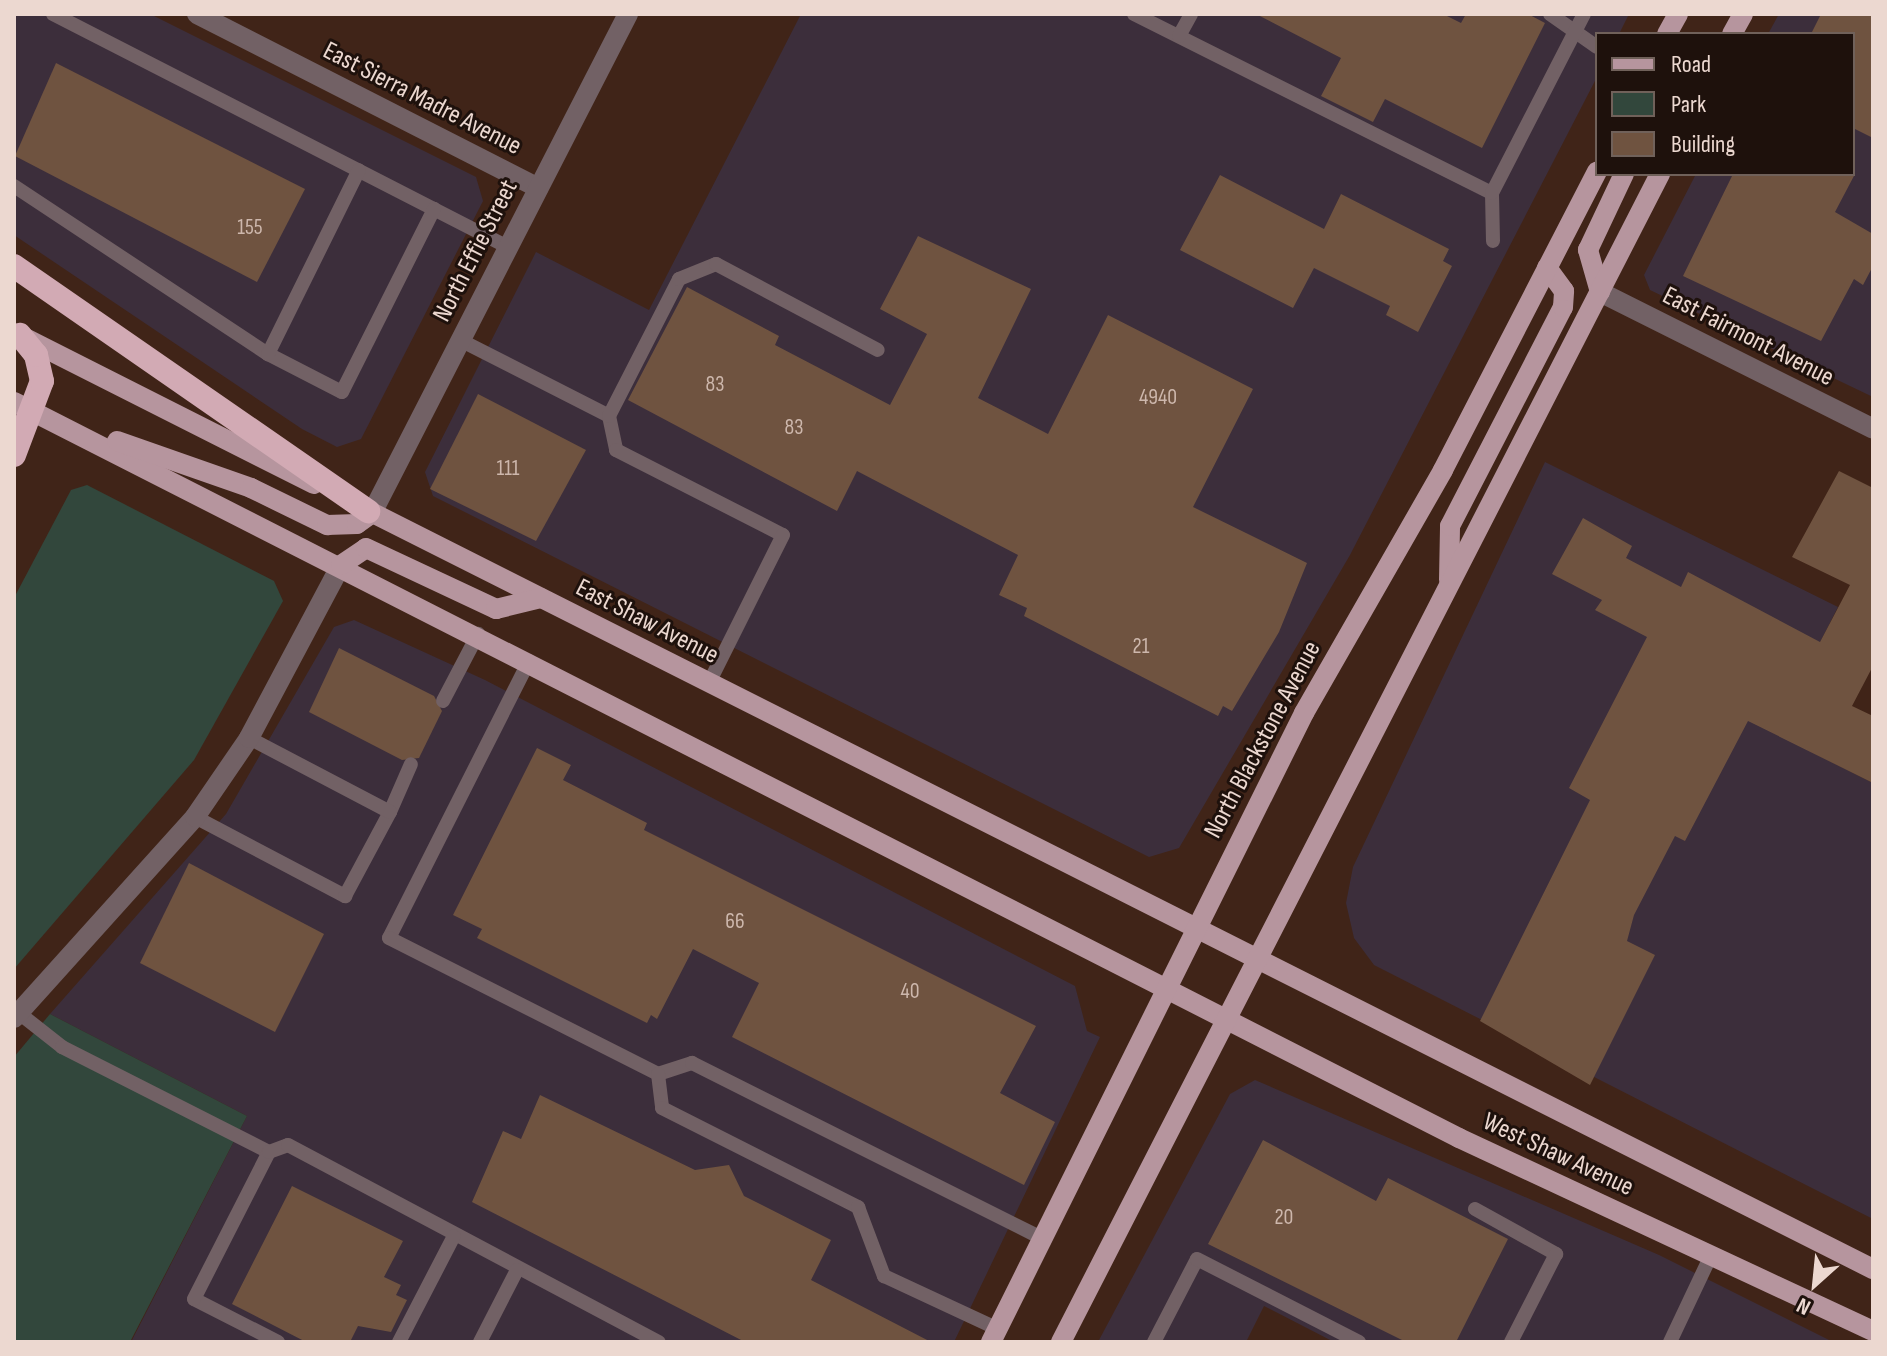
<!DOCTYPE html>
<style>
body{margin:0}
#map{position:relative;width:1887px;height:1356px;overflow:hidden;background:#402418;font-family:"Sofia Sans Condensed",sans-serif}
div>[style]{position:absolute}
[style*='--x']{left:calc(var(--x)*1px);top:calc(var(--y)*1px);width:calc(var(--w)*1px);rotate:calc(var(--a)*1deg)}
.commercial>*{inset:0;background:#3c2e3b}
.green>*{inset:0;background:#32473c}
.building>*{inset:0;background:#6f5340}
.lane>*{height:14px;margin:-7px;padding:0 7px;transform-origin:7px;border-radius:7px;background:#726165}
.street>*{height:20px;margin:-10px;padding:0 10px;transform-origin:10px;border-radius:10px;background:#726165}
.primary>*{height:20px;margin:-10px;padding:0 10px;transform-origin:10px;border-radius:10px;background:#b6959e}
.highway>*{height:24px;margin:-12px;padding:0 12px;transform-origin:12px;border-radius:12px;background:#d2aab4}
span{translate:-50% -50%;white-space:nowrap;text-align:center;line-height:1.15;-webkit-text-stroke:6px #1e110c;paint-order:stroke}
.number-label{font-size:22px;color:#cdb7ac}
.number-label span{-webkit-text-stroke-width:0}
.street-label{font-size:26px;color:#ecd8d0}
.frame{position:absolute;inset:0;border:16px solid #ecd8d0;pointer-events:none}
.legend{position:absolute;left:1595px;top:32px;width:260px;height:144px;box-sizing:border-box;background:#1e110c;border:2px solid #70615a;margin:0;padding:10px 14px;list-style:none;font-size:24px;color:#ecd8d0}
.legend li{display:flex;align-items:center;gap:16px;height:40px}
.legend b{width:40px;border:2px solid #70615a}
.north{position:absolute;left:1775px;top:1244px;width:80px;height:80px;-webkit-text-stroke:6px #1e110c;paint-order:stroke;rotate:207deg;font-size:22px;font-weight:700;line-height:32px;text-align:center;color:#ecd8d0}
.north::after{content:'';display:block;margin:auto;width:28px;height:36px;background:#ecd8d0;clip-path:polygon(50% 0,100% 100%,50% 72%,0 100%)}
</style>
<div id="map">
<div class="commercial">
<i style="clip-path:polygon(14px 14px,150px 14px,476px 177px,483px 201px,361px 439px,337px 447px,302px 429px,14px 235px)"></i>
<i style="clip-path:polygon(801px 14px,1629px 14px,1619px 34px,1597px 34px,1597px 77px,1350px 555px,1179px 848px,1149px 857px,433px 496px,425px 472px,536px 252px,649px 310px)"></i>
<i style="clip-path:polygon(1779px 14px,1873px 14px,1873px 397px,1650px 290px,1644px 275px,1696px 174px,1853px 174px,1853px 34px,1768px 34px)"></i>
<i style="clip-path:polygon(1545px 462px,1838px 607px,1774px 733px,1873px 783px,1873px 1219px,1374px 965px,1354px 938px,1346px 903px,1353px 867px)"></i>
<i style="clip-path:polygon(354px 620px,485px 680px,1075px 986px,1087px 1031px,1100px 1037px,954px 1342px,131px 1342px,247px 1116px,50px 1014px,226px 814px,334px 627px)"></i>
<i style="clip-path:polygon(1255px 1080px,1659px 1255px,1833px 1342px,1334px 1342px,1264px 1306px,1246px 1342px,1098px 1342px,1230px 1094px)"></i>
</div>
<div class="green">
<i style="clip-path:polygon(87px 485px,274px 581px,283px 601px,194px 760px,14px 969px,14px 598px,71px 490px)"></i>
<i style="clip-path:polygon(50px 1014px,247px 1116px,130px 1342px,14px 1342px,14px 1057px)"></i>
</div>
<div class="building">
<i style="clip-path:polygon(1256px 14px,1443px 14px,1461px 23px,1466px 14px,1528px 14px,1545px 23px,1482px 148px,1385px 99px,1373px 122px,1321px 96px,1341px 58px)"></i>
<i style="clip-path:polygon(1821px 14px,1873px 14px,1873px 138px,1853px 128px,1853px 34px,1811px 34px)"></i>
<i style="clip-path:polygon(56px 63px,305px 189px,257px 282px,15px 156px)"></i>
<i style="clip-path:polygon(1733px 174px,1855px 174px,1835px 212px,1873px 234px,1873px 266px,1863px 285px,1854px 279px,1821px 341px,1683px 276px)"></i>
<i style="clip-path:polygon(1220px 175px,1324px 229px,1341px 194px,1449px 249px,1443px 261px,1452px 266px,1418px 332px,1386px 315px,1390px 306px,1314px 268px,1293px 308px,1180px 250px)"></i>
<i style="clip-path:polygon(918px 236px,1031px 289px,978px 398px,1048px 434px,1108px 315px,1253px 389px,1193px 507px,1307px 563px,1279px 632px,1232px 711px,1223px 706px,1218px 716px,1024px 616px,1027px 608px,999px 595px,1018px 555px,857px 471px,837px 511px,628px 400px,687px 287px,779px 336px,775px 345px,890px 405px,927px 334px,880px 309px)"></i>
<i style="clip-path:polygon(478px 394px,586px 450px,536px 541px,430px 489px)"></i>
<i style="clip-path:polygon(1839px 471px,1873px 488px,1873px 666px,1852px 706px,1873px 716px,1873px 783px,1748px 721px,1685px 841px,1675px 836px,1634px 915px,1627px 941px,1655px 955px,1590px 1085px,1480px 1021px,1590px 800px,1569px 788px,1647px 637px,1595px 610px,1602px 600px,1552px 574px,1583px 518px,1632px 546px,1626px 558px,1681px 587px,1688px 572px,1820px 642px,1850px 585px,1792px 557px)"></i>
<i style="clip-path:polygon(339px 648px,434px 696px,442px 711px,419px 758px,402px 760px,309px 712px)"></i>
<i style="clip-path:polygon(537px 748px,571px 765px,563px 780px,647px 823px,644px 830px,1036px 1026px,1000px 1093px,1055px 1122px,1024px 1185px,732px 1037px,759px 983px,693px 949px,657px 1019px,651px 1015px,647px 1023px,477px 938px,482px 929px,453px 915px)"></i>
<i style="clip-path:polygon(189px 863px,324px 934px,275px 1032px,140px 963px)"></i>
<i style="clip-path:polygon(540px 1095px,695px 1170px,729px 1165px,744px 1196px,831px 1240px,811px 1280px,931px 1342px,745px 1342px,472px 1202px,503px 1131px,521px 1139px)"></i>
<i style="clip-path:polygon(1263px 1140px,1376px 1201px,1388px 1178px,1508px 1239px,1456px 1342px,1406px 1342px,1208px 1244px)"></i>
<i style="clip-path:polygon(292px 1186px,403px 1241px,384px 1277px,401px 1285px,396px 1295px,407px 1300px,391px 1332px,358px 1326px,350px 1342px,306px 1342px,232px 1304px)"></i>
</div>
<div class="lane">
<i style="--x:53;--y:14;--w:511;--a:27.12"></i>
<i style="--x:1134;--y:14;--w:400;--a:26.6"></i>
<i style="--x:1550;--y:14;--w:57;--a:35.1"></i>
<i style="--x:1179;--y:36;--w:25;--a:-61"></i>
<i style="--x:14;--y:186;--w:305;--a:33.5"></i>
<i style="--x:268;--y:354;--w:83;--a:27.2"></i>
<i style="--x:342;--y:392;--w:205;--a:-63.3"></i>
<i style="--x:1493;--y:241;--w:48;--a:-91.2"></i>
<i style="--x:1492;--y:193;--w:201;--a:-62.8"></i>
<i style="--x:460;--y:340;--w:167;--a:27"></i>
<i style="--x:609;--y:416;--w:35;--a:78"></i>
<i style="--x:616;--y:450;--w:187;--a:27"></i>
<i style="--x:783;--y:535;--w:165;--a:116.6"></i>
<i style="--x:268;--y:354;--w:205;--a:-63.7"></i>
<i style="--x:609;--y:416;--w:154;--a:-62.9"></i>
<i style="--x:679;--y:279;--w:40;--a:-22"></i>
<i style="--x:716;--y:264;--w:183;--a:28"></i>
<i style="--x:529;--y:661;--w:310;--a:116.8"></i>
<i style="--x:389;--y:938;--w:301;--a:26.8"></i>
<i style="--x:658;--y:1074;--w:36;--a:-18"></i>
<i style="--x:692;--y:1063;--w:390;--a:26.6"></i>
<i style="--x:443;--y:701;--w:76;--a:-62.4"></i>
<i style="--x:390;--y:812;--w:52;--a:-66.4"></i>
<i style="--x:195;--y:817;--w:170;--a:27.8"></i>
<i style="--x:345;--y:896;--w:95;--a:-61.8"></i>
<i style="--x:390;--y:812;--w:159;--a:-152.3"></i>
<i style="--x:19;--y:1013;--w:55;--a:38.3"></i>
<i style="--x:62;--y:1047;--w:232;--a:26.9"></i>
<i style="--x:658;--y:1074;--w:34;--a:83"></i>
<i style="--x:662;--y:1108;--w:220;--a:26.8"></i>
<i style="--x:858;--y:1207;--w:74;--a:69.4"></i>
<i style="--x:884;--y:1276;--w:126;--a:24.9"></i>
<i style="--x:1475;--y:1209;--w:93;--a:29.1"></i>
<i style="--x:1556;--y:1254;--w:99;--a:117.1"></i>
<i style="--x:278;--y:1342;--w:94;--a:-152.9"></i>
<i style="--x:194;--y:1299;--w:165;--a:-63"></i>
<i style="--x:269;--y:1152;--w:20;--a:-20"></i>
<i style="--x:288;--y:1145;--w:420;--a:28"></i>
<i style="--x:399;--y:1342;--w:119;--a:-62.6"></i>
<i style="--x:480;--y:1342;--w:81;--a:-62.8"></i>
<i style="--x:1154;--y:1342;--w:93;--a:-62.6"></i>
<i style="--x:1197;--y:1259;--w:182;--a:27.1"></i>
<i style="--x:1670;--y:1342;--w:98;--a:-64.7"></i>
</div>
<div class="street">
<i style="--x:197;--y:14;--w:383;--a:27"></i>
<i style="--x:1600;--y:292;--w:305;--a:26.6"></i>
<i style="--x:372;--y:513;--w:561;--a:-62.84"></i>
<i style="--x:14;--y:1018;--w:270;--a:-48"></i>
<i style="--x:195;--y:817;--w:96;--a:-55.6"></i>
<i style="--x:249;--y:738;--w:196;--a:-62"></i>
</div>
<div class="primary">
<i style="--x:1667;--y:34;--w:23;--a:-61"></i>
<i style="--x:1732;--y:34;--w:23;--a:-61"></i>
<i style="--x:1600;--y:292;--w:44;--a:-105.9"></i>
<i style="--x:1588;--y:250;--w:84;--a:-64.7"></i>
<i style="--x:21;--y:336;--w:328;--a:26.8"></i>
<i style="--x:14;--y:402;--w:1622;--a:26.99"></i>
<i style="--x:1459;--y:1138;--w:457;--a:25"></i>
<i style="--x:117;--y:441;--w:142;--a:19.3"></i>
<i style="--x:251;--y:488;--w:85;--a:26"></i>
<i style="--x:327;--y:525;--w:30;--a:-2"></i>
<i style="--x:357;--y:524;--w:19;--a:-36"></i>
<i style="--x:357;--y:505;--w:1698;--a:26.75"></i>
<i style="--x:341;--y:565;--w:30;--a:-34"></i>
<i style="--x:366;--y:548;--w:144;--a:25.1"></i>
<i style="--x:496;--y:609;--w:46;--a:-13.7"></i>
<i style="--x:1449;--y:580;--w:54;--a:-88.9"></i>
<i style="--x:1450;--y:526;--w:246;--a:-62.7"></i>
<i style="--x:1563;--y:307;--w:16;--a:-86"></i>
<i style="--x:1564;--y:291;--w:29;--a:-126"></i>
<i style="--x:991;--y:1342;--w:703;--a:-63.54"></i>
<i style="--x:1304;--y:713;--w:280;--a:-60.2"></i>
<i style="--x:1443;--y:470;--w:336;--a:-62.7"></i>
<i style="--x:1061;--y:1342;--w:1313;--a:-62.85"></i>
</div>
<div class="highway">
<i style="--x:14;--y:266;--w:431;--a:34.7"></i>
<i style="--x:14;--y:455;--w:79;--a:-69.3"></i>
<i style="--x:42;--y:381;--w:27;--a:-103"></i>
<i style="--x:36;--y:355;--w:26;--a:-129"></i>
</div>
<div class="number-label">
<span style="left:250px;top:228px">155</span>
<span style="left:715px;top:385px">83</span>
<span style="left:1158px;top:398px">4940</span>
<span style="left:794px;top:428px">83</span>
<span style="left:508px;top:469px">111</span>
<span style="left:1141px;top:647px">21</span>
<span style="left:735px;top:922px">66</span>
<span style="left:910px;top:992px">40</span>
<span style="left:1284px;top:1218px">20</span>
</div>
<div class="street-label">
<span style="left:422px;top:99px;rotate:27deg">East Sierra Madre Avenue</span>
<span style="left:476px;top:251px;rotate:-63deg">North Effie Street</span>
<span style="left:1748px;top:337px;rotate:27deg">East Fairmont Avenue</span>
<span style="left:647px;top:622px;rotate:27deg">East Shaw Avenue</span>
<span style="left:1263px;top:740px;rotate:-62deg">North Blackstone Avenue</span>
<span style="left:1558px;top:1155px;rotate:25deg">West Shaw Avenue</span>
</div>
<div class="frame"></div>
<ul class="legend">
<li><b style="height:10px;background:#b6959e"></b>Road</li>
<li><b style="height:22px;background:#32473c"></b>Park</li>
<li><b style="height:22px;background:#6f5340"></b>Building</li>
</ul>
<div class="north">N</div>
</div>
